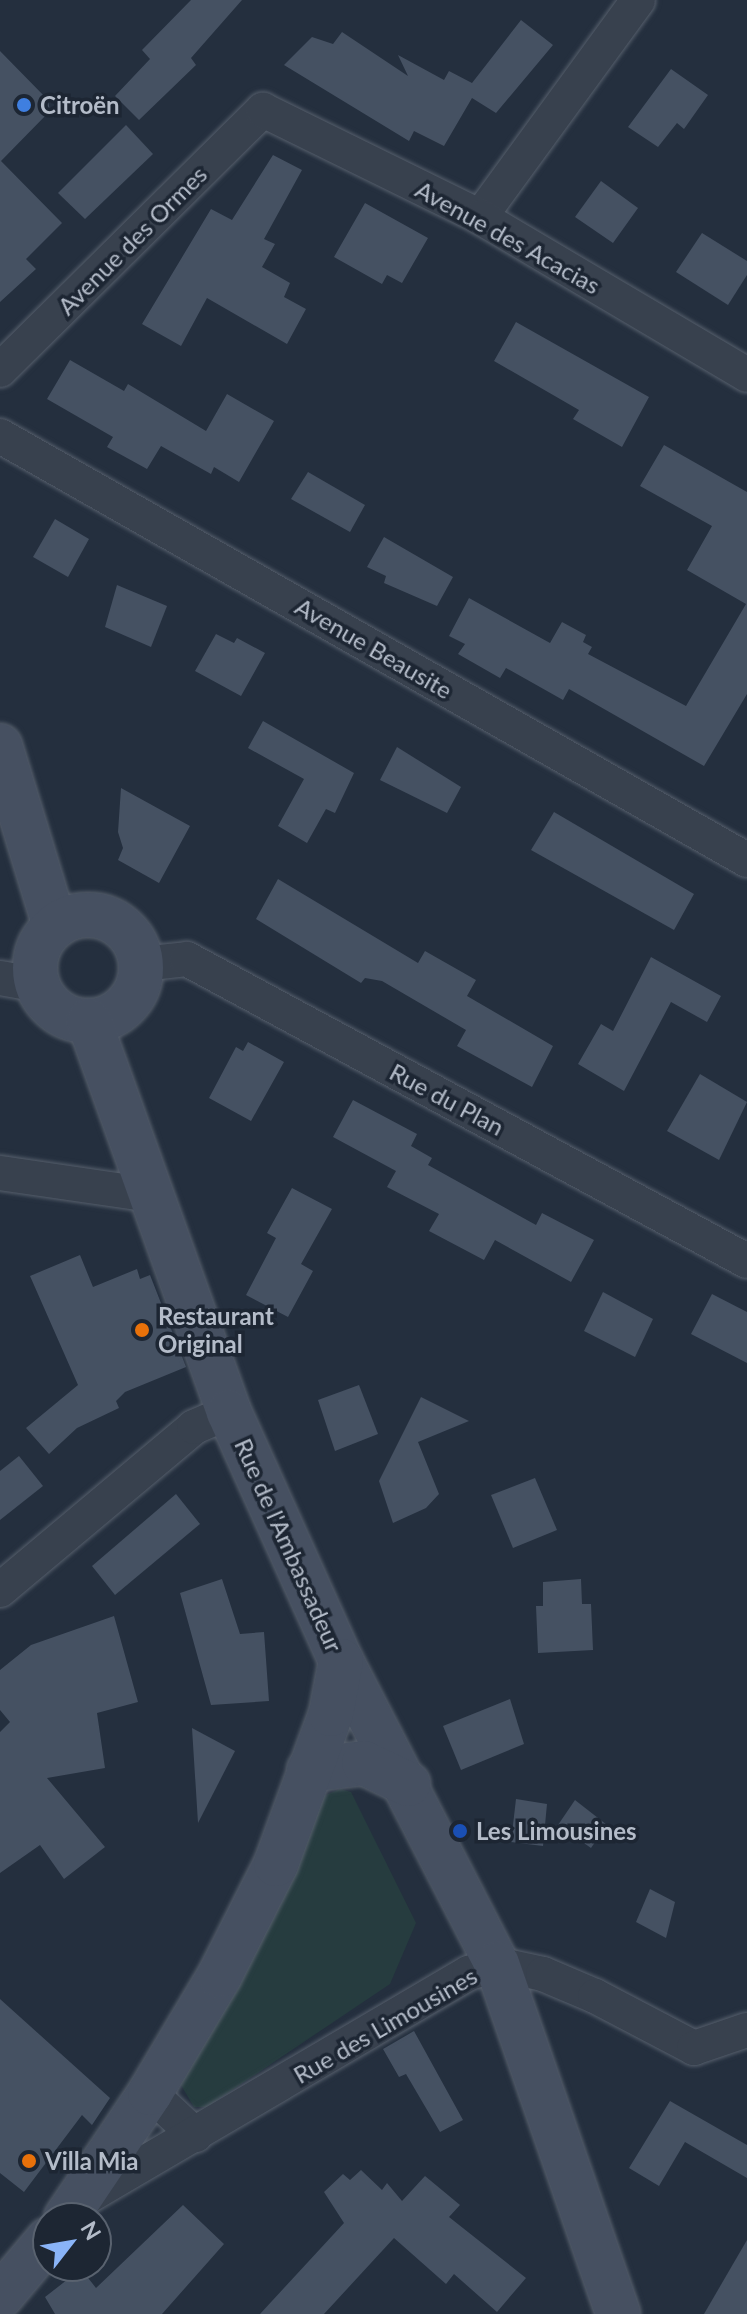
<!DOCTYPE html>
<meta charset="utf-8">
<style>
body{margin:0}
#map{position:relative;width:747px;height:2314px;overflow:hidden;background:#242f3e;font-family:Lato,sans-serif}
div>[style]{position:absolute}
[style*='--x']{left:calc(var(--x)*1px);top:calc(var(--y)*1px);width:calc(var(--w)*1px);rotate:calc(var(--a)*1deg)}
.green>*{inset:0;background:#263c3f}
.building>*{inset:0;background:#455162}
.roads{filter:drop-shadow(0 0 2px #565f6c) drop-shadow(0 0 2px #565f6c)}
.minor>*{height:34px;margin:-17px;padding:0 17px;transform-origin:17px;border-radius:17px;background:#38414e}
.secondary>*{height:44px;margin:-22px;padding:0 22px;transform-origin:22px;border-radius:22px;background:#465061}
.secondary>.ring{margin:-22px;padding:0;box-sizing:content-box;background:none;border:44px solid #465061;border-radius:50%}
.dots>*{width:22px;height:22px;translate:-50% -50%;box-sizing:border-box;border:4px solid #1d2633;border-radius:50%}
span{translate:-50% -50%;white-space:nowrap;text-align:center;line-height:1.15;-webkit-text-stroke:7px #1d2633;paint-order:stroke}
.poi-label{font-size:24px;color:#b4bcc9;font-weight:700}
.left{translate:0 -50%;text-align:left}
.street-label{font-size:24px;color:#b4bcc9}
.north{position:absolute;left:32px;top:2202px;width:80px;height:80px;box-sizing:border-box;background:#1d2633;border:2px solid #59626f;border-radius:50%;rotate:59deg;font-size:22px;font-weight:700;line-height:32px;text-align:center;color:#b4bcc9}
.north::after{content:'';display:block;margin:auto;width:28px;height:36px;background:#8ab4f8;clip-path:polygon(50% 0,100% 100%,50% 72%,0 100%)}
</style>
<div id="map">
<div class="green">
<i style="clip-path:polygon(340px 1789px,351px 1792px,416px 1923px,390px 1984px,207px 2107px,194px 2107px,178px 2080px,321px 1797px)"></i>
</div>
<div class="building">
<i style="clip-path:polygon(191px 0,242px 0,191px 58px,196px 65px,139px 120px,115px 96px,150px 59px,142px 50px)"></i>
<i style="clip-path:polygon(521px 20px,553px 45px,496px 113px,472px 98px,444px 146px,414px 131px,409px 141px,284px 65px,312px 37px,333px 44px,342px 32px,408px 76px,398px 55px,444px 80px,449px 71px,472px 83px)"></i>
<i style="clip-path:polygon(0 51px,48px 100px,50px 111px,1px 161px,62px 223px,26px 259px,36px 269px,0 302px)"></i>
<i style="clip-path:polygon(671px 69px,708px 95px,684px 129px,677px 123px,658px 147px,628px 127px)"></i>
<i style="clip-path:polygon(126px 125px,153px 154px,85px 219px,58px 193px)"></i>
<i style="clip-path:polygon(273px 155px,302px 170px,264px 239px,275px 244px,262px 267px,290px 283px,284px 297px,306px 309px,287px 344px,207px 298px,181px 346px,142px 324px,211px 209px,232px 220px)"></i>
<i style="clip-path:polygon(601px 181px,638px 208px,613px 243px,575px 217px)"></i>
<i style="clip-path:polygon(365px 203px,428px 238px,402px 283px,387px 275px,382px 284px,334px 257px)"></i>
<i style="clip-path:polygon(702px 233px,747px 261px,747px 275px,728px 305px,676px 272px)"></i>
<i style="clip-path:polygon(516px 322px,649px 397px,622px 447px,573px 419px,579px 410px,494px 361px)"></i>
<i style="clip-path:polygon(70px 360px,124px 391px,128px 384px,206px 431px,227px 394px,274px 421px,239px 482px,214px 467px,211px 474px,161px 446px,147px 469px,107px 447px,113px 437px,47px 399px)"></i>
<i style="clip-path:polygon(664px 445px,747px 492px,747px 694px,704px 766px,569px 689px,563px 700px,506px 668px,500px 678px,458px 654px,465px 644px,449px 636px,469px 598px,550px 643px,562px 622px,586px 635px,583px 642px,592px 647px,588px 654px,686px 706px,746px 604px,687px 570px,712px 526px,640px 486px)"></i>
<i style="clip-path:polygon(308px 472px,365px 505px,350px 532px,291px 499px)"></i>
<i style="clip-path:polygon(55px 519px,89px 539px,68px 577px,33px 557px)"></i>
<i style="clip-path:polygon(384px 537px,453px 577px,437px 606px,384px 583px,386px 576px,367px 567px)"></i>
<i style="clip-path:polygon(117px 585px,167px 606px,151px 647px,105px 627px)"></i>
<i style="clip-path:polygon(216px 634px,234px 643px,237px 638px,265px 653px,241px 696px,195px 671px)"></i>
<i style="clip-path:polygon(263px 721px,354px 773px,335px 813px,326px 809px,307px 843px,278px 826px,304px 779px,248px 748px)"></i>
<i style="clip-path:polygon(397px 747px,461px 787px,447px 813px,380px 780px)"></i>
<i style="clip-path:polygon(121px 788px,190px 826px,159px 883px,118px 860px,123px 848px,118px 832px)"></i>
<i style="clip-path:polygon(554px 812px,694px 894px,674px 930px,531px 850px)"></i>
<i style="clip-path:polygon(278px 879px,418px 963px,425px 951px,476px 980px,467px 996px,553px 1046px,532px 1087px,457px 1046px,466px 1030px,382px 981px,365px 978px,361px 983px,256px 919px)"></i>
<i style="clip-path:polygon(651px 957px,721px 996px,707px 1022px,671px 1002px,624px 1091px,578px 1064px,601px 1024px,613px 1031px)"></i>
<i style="clip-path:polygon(248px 1042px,284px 1062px,251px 1121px,209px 1098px,236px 1047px,243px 1051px)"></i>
<i style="clip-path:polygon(700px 1074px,747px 1102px,719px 1160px,667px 1131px)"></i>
<i style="clip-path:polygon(353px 1100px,417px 1134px,411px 1146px,432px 1158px,428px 1165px,536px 1225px,542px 1213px,594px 1240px,571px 1282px,495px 1240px,484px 1260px,429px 1231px,439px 1214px,387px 1187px,396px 1171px,333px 1137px)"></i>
<i style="clip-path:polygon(292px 1188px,332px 1209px,301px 1264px,313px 1271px,288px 1317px,246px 1295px,276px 1238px,267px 1233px)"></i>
<i style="clip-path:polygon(80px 1255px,93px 1287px,137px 1269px,140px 1279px,150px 1275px,186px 1367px,125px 1392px,116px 1401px,119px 1408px,77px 1428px,49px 1454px,26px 1428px,78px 1385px,30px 1276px)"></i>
<i style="clip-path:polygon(603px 1292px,653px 1319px,635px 1357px,584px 1331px)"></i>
<i style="clip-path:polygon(712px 1294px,747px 1312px,747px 1363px,691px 1334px)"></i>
<i style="clip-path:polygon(359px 1385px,378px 1434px,335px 1451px,318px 1400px)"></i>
<i style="clip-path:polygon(421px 1397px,469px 1421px,418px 1442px,439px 1494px,426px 1508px,393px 1523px,379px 1481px)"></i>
<i style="clip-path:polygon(19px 1456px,43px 1486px,0 1520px,0 1471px)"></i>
<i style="clip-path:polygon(535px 1478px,557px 1530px,513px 1548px,491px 1495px)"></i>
<i style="clip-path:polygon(176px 1494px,200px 1524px,115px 1595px,92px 1566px)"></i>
<i style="clip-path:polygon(222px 1579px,240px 1634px,264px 1632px,269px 1701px,211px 1705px,180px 1593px)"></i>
<i style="clip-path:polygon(581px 1579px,582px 1604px,591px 1604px,593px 1650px,538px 1653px,536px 1606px,543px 1606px,543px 1582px)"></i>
<i style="clip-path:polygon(114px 1616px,138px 1702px,97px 1713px,105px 1768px,47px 1778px,105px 1847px,64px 1879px,40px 1845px,0 1873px,0 1732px,10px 1722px,0 1710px,0 1670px,31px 1645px)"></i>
<i style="clip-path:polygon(510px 1699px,524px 1744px,461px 1770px,443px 1726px)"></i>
<i style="clip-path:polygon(192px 1728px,235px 1751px,198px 1823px)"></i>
<i style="clip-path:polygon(516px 1799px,547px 1804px,543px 1846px,511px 1842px)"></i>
<i style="clip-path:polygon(575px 1800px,607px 1825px,591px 1848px,558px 1825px)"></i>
<i style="clip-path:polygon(650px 1889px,675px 1902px,666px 1938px,636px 1922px)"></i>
<i style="clip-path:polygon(0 1999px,110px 2098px,92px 2125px,82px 2115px,24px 2192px,0 2173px)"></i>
<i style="clip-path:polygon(414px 2031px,463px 2120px,440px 2132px,406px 2074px,399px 2077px,383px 2049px)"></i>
<i style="clip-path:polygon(670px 2101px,747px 2145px,747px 2178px,685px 2142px,659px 2186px,629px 2168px)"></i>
<i style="clip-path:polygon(361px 2170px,382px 2190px,387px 2183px,402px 2201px,425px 2176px,460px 2205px,449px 2217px,526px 2278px,497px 2312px,454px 2274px,446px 2284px,394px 2238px,324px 2314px,260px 2314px,344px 2223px,324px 2192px,343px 2174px,350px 2180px)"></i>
<i style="clip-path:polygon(183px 2205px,224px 2244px,162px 2314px,55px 2314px,45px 2297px,81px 2269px,96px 2288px)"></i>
<i style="clip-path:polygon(747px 2240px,747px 2314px,704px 2314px)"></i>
</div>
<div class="roads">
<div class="minor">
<i style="--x:480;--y:217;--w:268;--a:-53.9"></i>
<i style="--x:0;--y:370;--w:370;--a:-44.7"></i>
<i style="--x:263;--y:110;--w:242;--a:26.2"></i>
<i style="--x:480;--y:217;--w:310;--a:30.6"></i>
<i style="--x:0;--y:436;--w:859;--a:29.58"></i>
<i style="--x:141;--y:964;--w:46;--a:-6.2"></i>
<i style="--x:187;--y:959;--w:636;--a:28.34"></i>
<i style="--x:0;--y:978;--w:39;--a:10"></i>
<i style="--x:0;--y:1173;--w:153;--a:8.3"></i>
<i style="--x:0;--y:1590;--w:253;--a:-40"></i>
<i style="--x:194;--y:1427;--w:38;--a:-23"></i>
<i style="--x:150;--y:2093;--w:62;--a:43"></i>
<i style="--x:80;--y:2201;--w:451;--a:-30.4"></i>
<i style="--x:469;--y:1973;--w:29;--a:-18"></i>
<i style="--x:497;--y:1964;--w:47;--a:12.3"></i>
<i style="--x:543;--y:1974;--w:56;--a:22.9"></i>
<i style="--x:595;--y:1996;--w:112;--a:27.7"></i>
<i style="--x:694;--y:2048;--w:56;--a:-18.8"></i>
</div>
<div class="secondary">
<i style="--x:0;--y:746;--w:188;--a:73"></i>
<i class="ring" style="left:35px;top:915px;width:62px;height:62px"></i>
<i style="--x:89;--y:1021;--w:415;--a:70.3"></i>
<i style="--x:229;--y:1412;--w:273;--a:65.8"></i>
<i style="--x:341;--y:1661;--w:341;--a:62.8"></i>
<i style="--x:497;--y:1964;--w:370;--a:70.9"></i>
<i style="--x:309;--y:1770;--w:55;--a:-7.3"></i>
<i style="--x:364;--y:1763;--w:49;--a:25.5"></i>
<i style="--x:66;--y:2218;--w:151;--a:-56.1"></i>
<i style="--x:150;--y:2093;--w:137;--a:-59.3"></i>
<i style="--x:220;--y:1975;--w:124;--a:-63.2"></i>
<i style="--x:276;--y:1864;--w:160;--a:-69.9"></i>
<i style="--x:331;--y:1714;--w:54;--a:-79.3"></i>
<i style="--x:0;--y:2297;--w:75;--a:-49.9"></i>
</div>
</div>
<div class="dots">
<i style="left:24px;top:105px;background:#3f7fe0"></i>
<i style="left:142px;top:1330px;background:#e8710a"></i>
<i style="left:460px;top:1831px;background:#1a4fb4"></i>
<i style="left:29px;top:2161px;background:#e8710a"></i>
</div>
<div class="poi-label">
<span class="left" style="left:40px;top:105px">Citroën</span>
<span class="left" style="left:158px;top:1330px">Restaurant<br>Original</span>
<span class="left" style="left:476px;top:1831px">Les Limousines</span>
<span class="left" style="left:45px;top:2161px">Villa Mia</span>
</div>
<div class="street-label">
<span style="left:508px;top:237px;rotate:29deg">Avenue des Acacias</span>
<span style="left:132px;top:240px;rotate:-45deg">Avenue des Ormes</span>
<span style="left:374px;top:648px;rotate:30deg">Avenue Beausite</span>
<span style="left:447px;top:1099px;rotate:28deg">Rue du Plan</span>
<span style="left:289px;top:1545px;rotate:66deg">Rue de l'Ambassadeur</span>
<span style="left:385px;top:2025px;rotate:-30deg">Rue des Limousines</span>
</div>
<div class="north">N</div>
</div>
